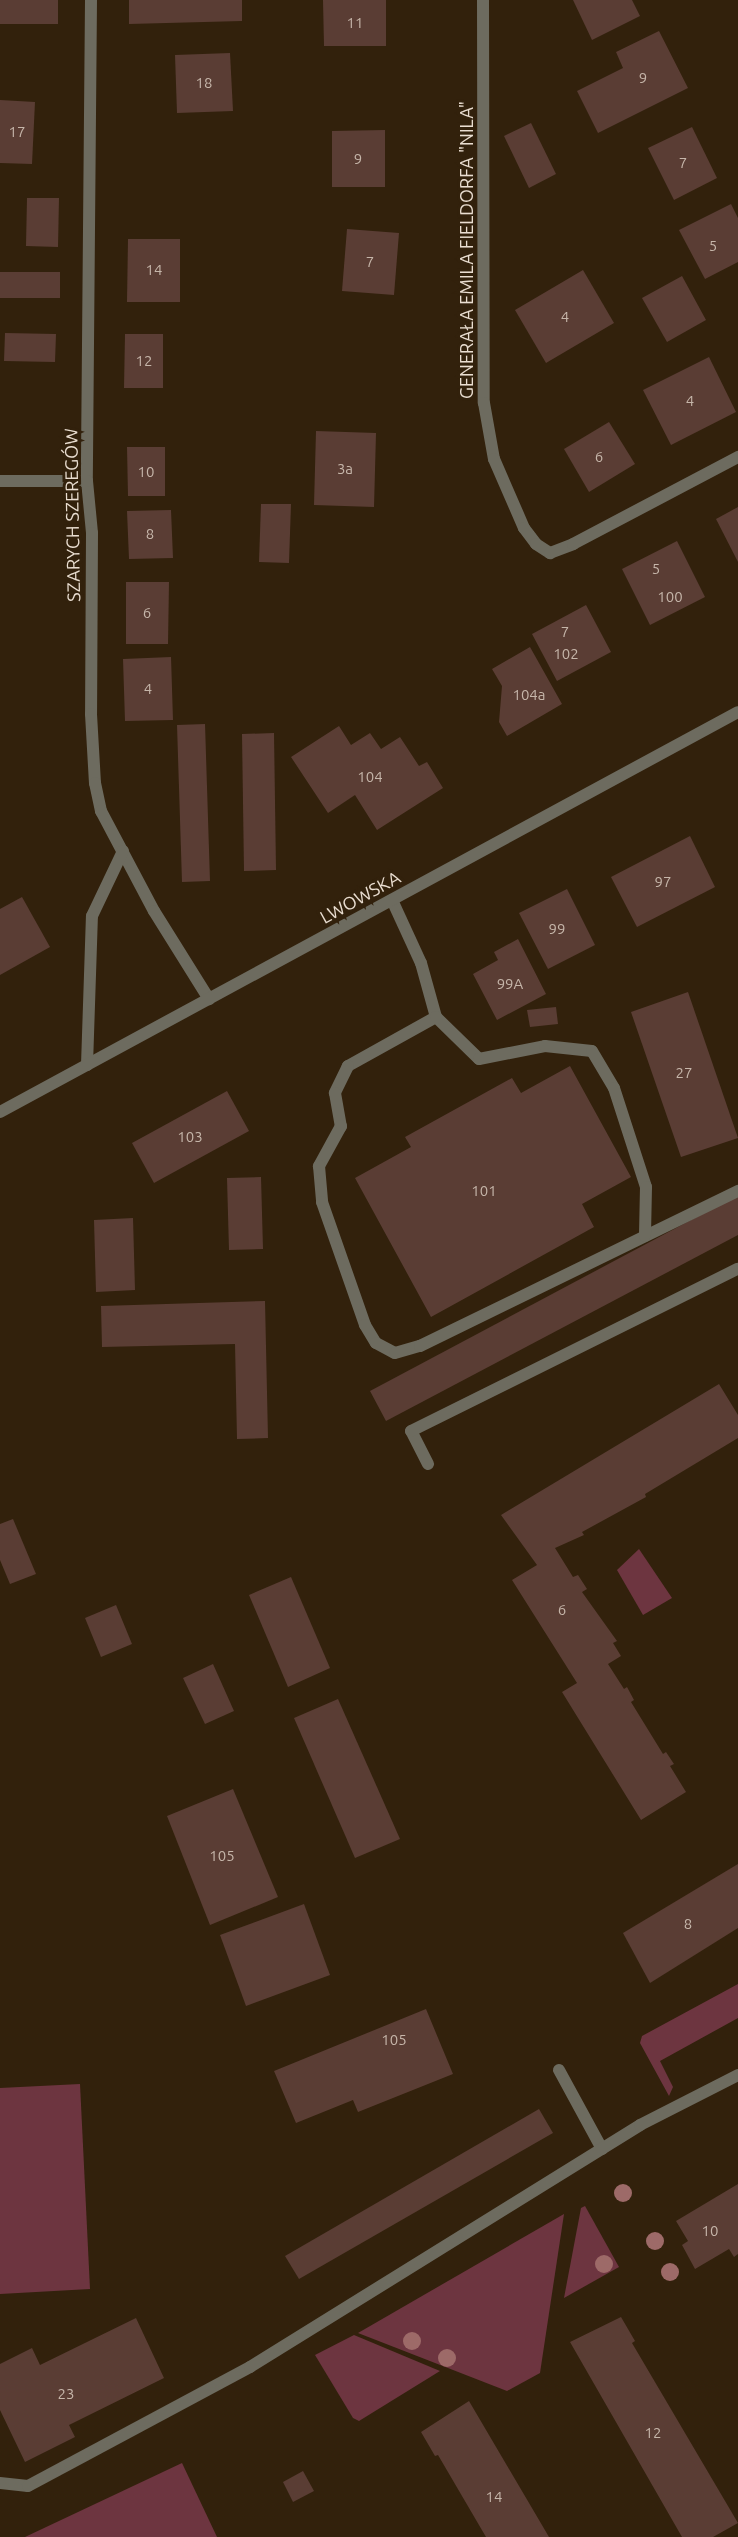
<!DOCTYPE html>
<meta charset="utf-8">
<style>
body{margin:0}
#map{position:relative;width:738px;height:2537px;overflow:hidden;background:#32210c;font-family:Ubuntu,sans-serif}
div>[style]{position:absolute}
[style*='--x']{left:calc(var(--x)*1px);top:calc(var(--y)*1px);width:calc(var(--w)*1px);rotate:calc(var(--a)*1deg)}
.green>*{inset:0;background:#6d3540}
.building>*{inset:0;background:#5a3d34}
.service>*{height:12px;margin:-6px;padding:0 6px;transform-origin:6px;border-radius:6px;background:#6d6b5f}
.minor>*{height:12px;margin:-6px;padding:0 6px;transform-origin:6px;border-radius:6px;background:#6d6b5f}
.tertiary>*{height:12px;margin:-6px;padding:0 6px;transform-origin:6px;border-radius:6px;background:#6d6b5f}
.trees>*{width:18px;height:18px;margin:-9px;border-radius:50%;background:#9d6a68}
span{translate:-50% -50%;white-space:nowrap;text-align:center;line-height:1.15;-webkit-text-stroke:6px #32210c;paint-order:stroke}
.number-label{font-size:15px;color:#c6b6aa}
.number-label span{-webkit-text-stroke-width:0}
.street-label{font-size:18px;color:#eaded1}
</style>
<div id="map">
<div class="green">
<i style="clip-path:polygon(639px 1549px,672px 1598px,643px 1615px,617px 1570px)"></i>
<i style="clip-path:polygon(738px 1984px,738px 2018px,660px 2061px,673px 2087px,669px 2096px,640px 2043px,642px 2036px)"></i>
<i style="clip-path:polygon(80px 2084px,90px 2289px,0 2294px,0 2088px)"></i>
<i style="clip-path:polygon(585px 2206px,619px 2267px,564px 2298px,581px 2208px)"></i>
<i style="clip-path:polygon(564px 2214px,540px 2373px,507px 2391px,358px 2333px)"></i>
<i style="clip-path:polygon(354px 2335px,440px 2371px,359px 2421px,353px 2418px,315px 2355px)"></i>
<i style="clip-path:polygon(182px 2463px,217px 2537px,25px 2537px)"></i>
</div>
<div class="building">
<i style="clip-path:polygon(0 0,58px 0,58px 24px,0 24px)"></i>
<i style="clip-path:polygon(129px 0,242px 0,242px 21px,129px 24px)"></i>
<i style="clip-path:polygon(323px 0,386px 0,386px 46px,324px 46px)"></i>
<i style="clip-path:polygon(573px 0,632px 0,640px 16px,592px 40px)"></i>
<i style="clip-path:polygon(659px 31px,688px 88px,598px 133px,577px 91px,623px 68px,616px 52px)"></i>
<i style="clip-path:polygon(230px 53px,233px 111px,177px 113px,175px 55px)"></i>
<i style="clip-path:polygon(0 100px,35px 102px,32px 164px,0 163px)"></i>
<i style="clip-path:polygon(531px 123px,556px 174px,529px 188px,504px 136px)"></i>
<i style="clip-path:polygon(692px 127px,717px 178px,674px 200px,648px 148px)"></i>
<i style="clip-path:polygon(385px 130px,385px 187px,332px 187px,332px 131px)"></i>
<i style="clip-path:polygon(27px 198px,59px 198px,58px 247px,26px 246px)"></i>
<i style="clip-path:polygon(731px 204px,738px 218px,738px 262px,705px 279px,679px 230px)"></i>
<i style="clip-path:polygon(347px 229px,399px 233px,394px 295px,342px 291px)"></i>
<i style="clip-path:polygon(128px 239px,180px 239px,180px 302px,127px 302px)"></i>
<i style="clip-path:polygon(583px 270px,614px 323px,546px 363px,515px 310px)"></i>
<i style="clip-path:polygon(0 272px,60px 272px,60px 298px,0 298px)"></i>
<i style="clip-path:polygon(682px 276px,706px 320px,667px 342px,642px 298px)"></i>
<i style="clip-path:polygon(5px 333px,56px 334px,55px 362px,4px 361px)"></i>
<i style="clip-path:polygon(125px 334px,163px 334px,163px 388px,124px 388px)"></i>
<i style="clip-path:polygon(709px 357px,736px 412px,671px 445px,643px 390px)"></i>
<i style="clip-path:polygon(609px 422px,635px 464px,589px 492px,564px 449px)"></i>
<i style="clip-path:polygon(316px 431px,376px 433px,374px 507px,314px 505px)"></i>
<i style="clip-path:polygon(127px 447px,165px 447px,165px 496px,128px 496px)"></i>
<i style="clip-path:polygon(261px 504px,291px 504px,289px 563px,259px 562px)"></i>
<i style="clip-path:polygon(738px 507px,738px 562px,716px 519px)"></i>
<i style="clip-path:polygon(171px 510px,173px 558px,129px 559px,127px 511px)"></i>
<i style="clip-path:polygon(677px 541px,705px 597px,650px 625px,622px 569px)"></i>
<i style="clip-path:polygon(126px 582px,169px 582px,168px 644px,126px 644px)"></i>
<i style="clip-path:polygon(586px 605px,611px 652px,557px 681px,532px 634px)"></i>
<i style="clip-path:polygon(530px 647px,562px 704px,507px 736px,499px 722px,502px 686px,492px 669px)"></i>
<i style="clip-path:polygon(171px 657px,173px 720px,125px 721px,123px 659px)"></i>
<i style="clip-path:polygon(205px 724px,210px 881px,182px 882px,177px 725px)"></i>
<i style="clip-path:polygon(339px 726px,351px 745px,370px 733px,381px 749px,400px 737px,419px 766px,427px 762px,443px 788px,377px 830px,355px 795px,328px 813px,291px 757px)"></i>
<i style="clip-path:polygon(274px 733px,276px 870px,244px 871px,242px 734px)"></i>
<i style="clip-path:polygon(690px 836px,715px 887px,637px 927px,611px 877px)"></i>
<i style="clip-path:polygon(567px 889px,595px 945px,548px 969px,519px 913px)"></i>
<i style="clip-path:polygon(22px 897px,50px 947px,0 975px,0 909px)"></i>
<i style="clip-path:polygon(518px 939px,546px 994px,497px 1020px,473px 974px,498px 960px,494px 952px)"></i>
<i style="clip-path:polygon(688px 992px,738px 1138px,681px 1157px,631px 1012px)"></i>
<i style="clip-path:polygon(556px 1007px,558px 1024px,530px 1027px,527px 1010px)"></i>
<i style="clip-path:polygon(570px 1066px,631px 1177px,582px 1204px,594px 1227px,431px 1317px,355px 1178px,411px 1147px,405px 1137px,512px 1078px,521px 1093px)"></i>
<i style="clip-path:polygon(227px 1091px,249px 1131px,154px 1183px,132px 1143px)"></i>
<i style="clip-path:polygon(261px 1177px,263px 1249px,229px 1250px,227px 1178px)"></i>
<i style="clip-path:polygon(738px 1195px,738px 1235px,386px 1421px,370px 1391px)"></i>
<i style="clip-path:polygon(133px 1218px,135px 1290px,96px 1292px,94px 1220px)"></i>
<i style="clip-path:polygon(265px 1301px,268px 1438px,237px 1439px,235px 1344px,102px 1347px,101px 1306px)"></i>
<i style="clip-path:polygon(719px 1384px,738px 1415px,738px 1438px,645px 1494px,646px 1497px,582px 1532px,584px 1535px,555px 1548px,573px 1577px,578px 1575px,587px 1589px,582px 1592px,617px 1641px,613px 1643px,621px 1656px,608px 1664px,624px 1689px,627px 1687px,634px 1700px,631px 1702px,663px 1754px,666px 1752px,674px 1764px,670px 1766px,686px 1792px,641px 1820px,562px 1692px,577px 1683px,512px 1580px,537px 1565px,501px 1515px)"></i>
<i style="clip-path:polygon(13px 1519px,36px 1574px,10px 1584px,0 1560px,0 1524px)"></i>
<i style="clip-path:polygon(291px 1577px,330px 1668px,288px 1687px,249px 1595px)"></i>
<i style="clip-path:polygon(116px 1605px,132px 1644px,101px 1657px,85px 1618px)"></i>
<i style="clip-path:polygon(213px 1664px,234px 1711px,205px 1724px,183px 1678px)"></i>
<i style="clip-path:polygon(338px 1699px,400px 1839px,355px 1858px,294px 1718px)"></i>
<i style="clip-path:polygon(233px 1789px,278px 1897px,210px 1925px,167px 1816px)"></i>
<i style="clip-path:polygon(738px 1864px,738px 1928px,650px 1983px,623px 1933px)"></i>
<i style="clip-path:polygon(304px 1904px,330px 1975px,246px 2006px,220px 1935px)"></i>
<i style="clip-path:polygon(426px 2009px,453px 2074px,358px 2112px,353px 2100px,296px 2123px,274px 2071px)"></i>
<i style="clip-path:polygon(539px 2109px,553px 2133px,299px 2279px,285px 2256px)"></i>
<i style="clip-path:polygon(738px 2184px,738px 2254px,734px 2257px,729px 2249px,695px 2269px,682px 2245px,688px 2241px,676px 2221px)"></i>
<i style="clip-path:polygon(621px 2317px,635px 2341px,632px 2343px,738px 2523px,713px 2537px,682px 2537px,570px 2342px)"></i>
<i style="clip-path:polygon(136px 2318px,164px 2378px,69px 2425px,75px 2437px,25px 2462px,0 2410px,0 2364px,32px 2348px,40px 2365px)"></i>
<i style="clip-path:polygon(469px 2401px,549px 2537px,486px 2537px,438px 2455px,435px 2456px,421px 2432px)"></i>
<i style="clip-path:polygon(303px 2471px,314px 2491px,293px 2502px,283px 2482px)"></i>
</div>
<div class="service">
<i style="--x:392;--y:900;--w:69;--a:65.3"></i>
<i style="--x:421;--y:963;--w:56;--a:74.5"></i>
<i style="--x:436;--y:1017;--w:101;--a:150.9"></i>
<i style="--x:348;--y:1066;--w:30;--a:116"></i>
<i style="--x:335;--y:1093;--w:34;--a:80"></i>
<i style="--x:341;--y:1126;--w:46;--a:118.8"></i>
<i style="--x:319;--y:1166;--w:36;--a:85"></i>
<i style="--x:322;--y:1202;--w:130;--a:70.7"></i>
<i style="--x:365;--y:1325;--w:21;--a:59"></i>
<i style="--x:376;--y:1343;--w:21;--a:28"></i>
<i style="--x:395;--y:1353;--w:26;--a:-16"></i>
<i style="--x:420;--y:1346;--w:354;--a:-26"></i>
<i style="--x:436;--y:1017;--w:60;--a:44.3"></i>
<i style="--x:479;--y:1059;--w:67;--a:-11.1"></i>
<i style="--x:545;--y:1046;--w:47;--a:6.1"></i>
<i style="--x:592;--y:1051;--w:43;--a:59.3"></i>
<i style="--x:614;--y:1088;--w:104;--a:72.1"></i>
<i style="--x:646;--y:1187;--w:49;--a:91.2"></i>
<i style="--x:428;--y:1464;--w:37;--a:-117"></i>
<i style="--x:411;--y:1431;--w:365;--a:-26.4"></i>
<i style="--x:559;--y:2070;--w:90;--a:61.4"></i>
<i style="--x:0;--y:2483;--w:28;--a:6"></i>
<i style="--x:28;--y:2486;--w:252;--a:-28.2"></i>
</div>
<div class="minor">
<i style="--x:91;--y:0;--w:481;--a:90.5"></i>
<i style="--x:87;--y:481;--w:52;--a:84.5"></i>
<i style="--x:92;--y:533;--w:181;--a:90.3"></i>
<i style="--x:91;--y:714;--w:69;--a:86.7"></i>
<i style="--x:95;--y:783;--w:29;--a:78"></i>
<i style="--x:101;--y:811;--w:113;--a:62.1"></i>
<i style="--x:154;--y:911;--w:104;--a:58"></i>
<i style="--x:483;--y:0;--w:403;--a:89.9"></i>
<i style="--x:484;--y:403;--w:57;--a:79.9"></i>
<i style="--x:494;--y:459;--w:75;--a:66.5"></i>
<i style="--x:524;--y:528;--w:20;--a:53"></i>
<i style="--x:536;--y:544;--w:17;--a:33"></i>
<i style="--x:550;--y:553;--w:25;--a:-21"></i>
<i style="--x:573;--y:544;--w:187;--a:-27.8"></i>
<i style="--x:0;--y:481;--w:87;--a:0"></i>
<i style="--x:87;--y:1065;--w:149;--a:-88.1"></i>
<i style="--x:92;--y:916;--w:72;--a:-64.5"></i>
<i style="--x:250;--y:2367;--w:459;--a:-31.8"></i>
<i style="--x:640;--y:2125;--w:110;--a:-27"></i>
</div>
<div class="tertiary">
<i style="--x:0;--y:1112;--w:839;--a:-28.46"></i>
</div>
<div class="trees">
<i style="left:623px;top:2193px"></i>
<i style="left:655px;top:2241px"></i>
<i style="left:604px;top:2264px"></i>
<i style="left:670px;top:2272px"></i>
<i style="left:412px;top:2341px"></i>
<i style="left:447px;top:2358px"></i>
</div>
<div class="number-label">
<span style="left:355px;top:23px">11</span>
<span style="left:643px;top:78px">9</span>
<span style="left:204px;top:83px">18</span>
<span style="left:17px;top:132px">17</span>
<span style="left:358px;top:159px">9</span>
<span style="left:683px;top:163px">7</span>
<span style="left:713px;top:246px">5</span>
<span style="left:370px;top:262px">7</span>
<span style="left:154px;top:270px">14</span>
<span style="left:565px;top:317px">4</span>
<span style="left:144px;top:361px">12</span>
<span style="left:690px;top:401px">4</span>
<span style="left:599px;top:457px">6</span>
<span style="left:345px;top:469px">3a</span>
<span style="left:146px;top:472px">10</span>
<span style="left:150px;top:534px">8</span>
<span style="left:656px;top:569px">5</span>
<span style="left:670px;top:597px">100</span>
<span style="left:147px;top:613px">6</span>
<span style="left:565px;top:632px">7</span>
<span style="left:566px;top:654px">102</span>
<span style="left:148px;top:689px">4</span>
<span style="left:529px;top:695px">104a</span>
<span style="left:370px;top:777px">104</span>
<span style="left:663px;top:882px">97</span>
<span style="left:557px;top:929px">99</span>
<span style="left:510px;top:984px">99A</span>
<span style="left:684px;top:1073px">27</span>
<span style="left:190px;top:1137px">103</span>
<span style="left:484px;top:1191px">101</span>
<span style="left:562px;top:1610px">6</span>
<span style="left:222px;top:1856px">105</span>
<span style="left:688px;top:1924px">8</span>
<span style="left:394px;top:2040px">105</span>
<span style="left:710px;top:2231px">10</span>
<span style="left:66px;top:2394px">23</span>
<span style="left:653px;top:2433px">12</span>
<span style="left:494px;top:2497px">14</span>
</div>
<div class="street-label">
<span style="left:466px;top:250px;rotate:-90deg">GENERAŁA EMILA FIELDORFA "NILA"</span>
<span style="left:72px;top:515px;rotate:-91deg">SZARYCH SZEREGÓW</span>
<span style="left:360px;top:897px;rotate:-29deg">LWOWSKA</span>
</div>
</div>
